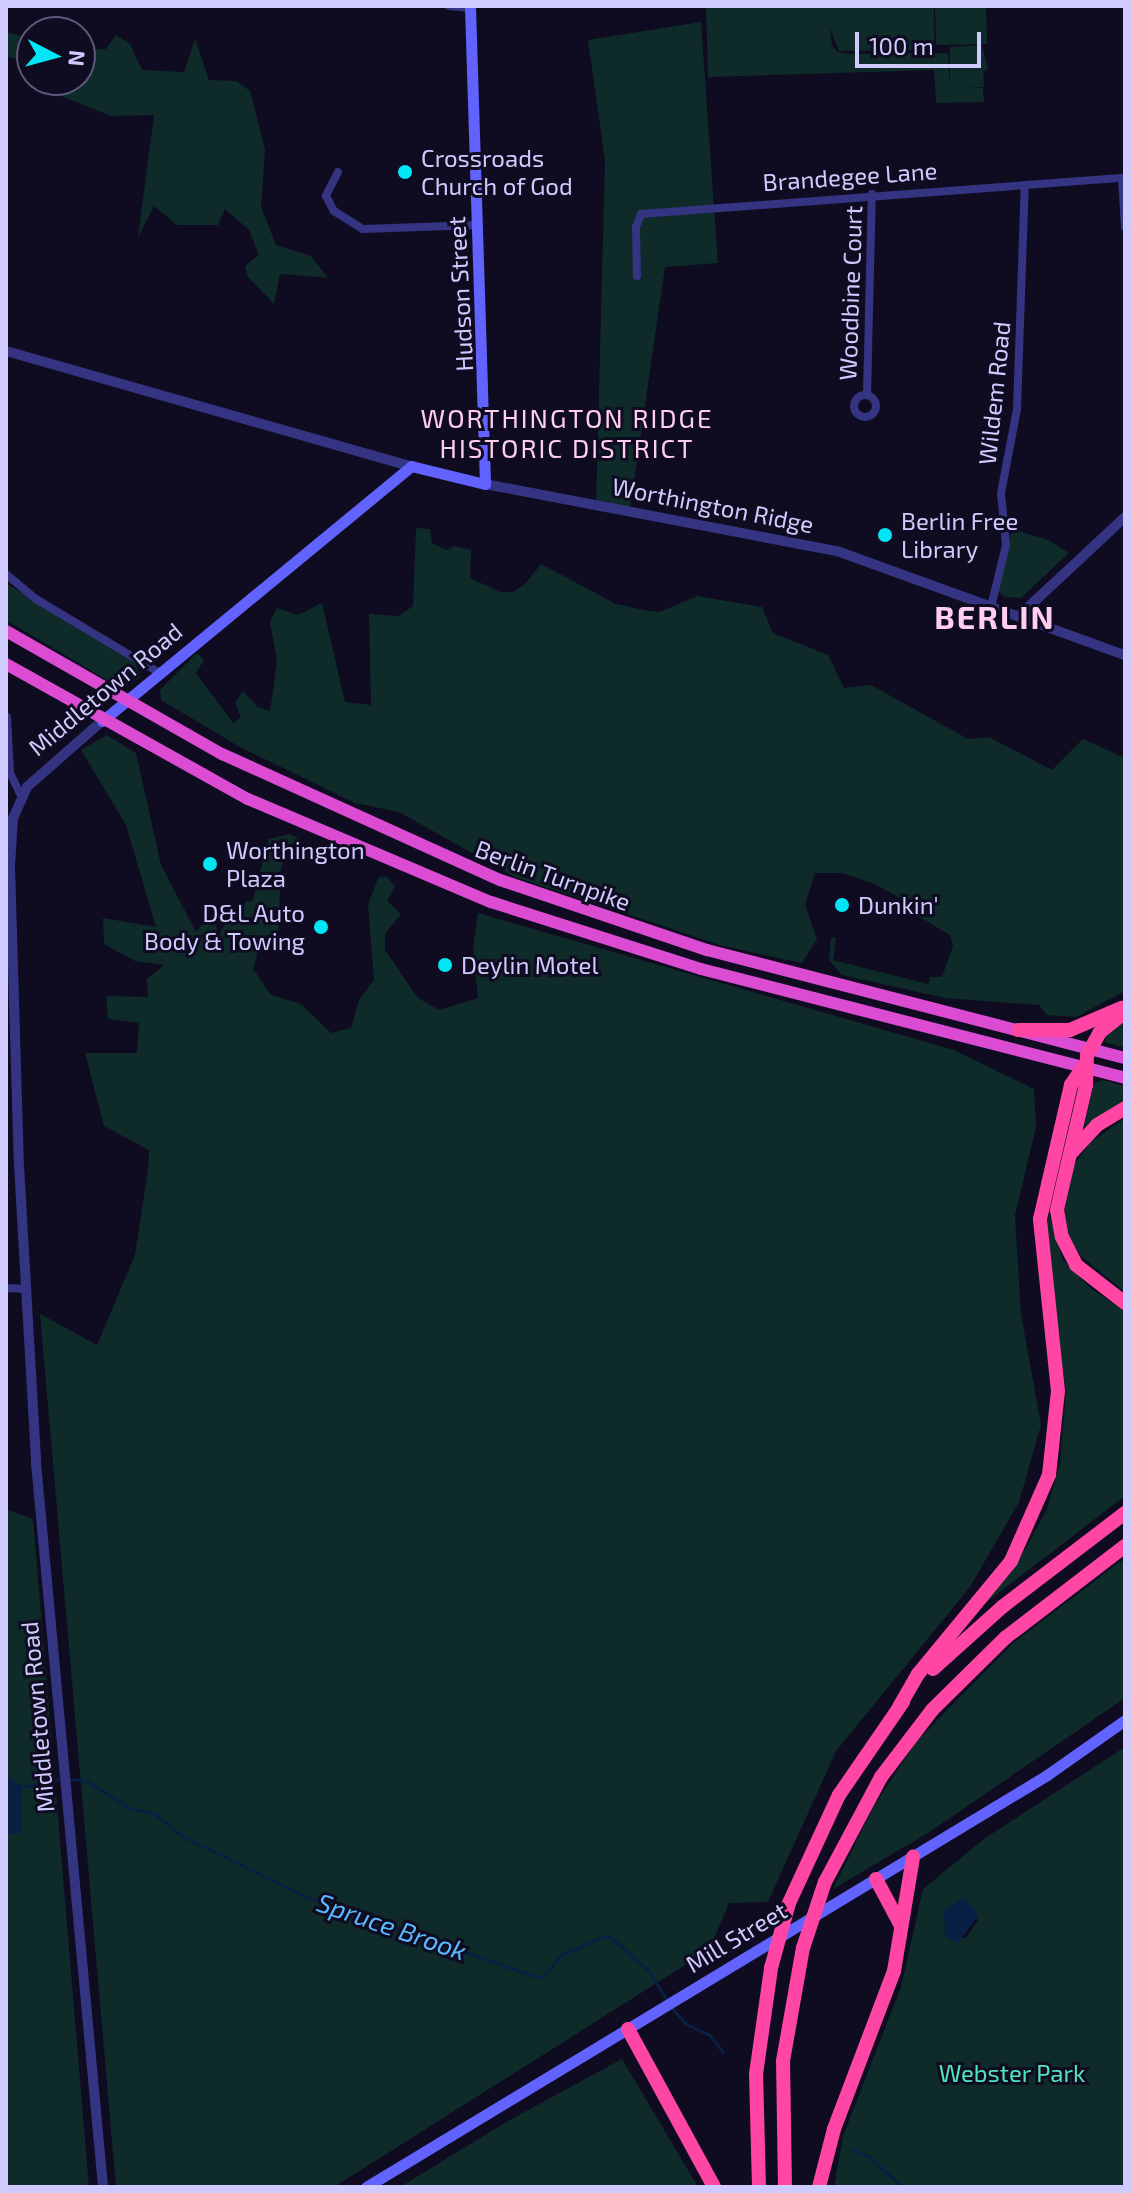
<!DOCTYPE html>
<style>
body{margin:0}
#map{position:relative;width:1131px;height:2193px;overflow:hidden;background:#0f0c21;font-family:"Exo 2",sans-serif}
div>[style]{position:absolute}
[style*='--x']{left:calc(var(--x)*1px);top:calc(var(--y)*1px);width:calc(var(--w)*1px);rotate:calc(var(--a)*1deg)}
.green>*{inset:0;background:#0e2b29}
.water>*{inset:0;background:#082043}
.stream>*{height:3px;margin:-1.5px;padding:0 1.5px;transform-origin:1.5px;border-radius:1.5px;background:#082043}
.minor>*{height:8px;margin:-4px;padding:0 4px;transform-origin:4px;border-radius:4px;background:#343482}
.minor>.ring{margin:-4px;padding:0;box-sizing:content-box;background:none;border:8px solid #343482;border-radius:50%}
.tertiary>*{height:10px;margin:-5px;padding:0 5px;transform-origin:5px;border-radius:5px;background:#343482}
.secondary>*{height:11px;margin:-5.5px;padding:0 5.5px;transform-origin:5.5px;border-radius:5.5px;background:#6263ff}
.trunk>*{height:12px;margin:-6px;padding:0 6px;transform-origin:6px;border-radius:6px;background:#dc4cd2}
.motorway>*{height:14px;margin:-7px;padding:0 7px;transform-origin:7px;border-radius:7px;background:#ff46a5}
.motorway-bridge>*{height:14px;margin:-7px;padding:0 7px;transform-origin:7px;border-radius:7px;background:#ff46a5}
.dots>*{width:22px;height:22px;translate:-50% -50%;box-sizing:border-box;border:4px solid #0f0c21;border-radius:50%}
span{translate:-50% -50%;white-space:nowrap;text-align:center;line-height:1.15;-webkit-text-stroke:6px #0f0c21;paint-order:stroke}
.poi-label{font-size:24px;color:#d0cbff}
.left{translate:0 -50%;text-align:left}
.right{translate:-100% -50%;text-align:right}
.street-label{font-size:24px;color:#d0cbff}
.park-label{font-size:24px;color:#51e5bb}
.neighbourhood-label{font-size:26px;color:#ffcdef;letter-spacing:2px}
.water-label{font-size:26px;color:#59b8ff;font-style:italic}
.district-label{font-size:32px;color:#ffcdef;font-weight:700;letter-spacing:2px}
.frame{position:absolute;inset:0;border:8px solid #d0cbff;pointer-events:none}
.north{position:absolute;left:16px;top:16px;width:80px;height:80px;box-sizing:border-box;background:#0f0c21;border:2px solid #5c587a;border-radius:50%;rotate:96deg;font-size:22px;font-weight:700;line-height:32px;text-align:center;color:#d0cbff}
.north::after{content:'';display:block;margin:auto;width:28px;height:36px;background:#00e6f6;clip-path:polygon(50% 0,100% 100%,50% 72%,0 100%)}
.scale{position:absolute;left:855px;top:32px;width:126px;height:36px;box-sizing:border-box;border:4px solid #d0cbff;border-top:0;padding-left:10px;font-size:24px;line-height:28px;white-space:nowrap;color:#d0cbff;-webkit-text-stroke:6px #0f0c21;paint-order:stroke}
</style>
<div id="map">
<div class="green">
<i style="clip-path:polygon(706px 6px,934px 6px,934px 50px,839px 51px,830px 28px,832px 46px,838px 52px,850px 54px,948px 53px,950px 89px,950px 47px,982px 45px,988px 69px,983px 71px,984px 87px,968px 88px,983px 88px,984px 102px,936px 103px,934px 70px,708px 77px)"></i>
<i style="clip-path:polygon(935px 6px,986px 6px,987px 44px,936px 45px)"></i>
<i style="clip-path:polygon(701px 22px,718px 263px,665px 267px,629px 516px,596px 508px,605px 161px,588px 40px)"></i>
<i style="clip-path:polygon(6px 32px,32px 39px,32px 64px,6px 56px)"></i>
<i style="clip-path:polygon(116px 35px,130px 44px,142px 70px,184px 72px,195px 39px,209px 80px,236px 81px,250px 91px,265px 149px,261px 207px,276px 245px,311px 256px,328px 278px,280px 274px,274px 304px,248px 277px,245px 266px,259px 255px,249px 230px,225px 209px,218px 225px,177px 225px,154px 206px,138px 237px,154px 115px,111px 116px,61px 96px,48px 80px,80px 80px,80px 50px,106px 49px)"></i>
<i style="clip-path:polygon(416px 528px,430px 529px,432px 543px,447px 550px,454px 546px,471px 550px,470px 578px,500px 592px,513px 592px,526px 583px,541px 564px,616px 604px,644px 610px,660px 612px,697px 596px,762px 607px,773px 633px,828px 655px,844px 688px,871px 685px,968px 739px,989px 737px,1052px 770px,1083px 739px,1125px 758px,1125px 991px,1076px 1017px,1047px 1015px,1039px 1005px,945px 998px,842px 975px,829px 960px,831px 938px,836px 938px,833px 960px,928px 984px,930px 977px,942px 977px,953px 946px,950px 935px,913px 913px,914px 906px,875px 884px,842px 873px,815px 873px,805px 905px,817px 939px,802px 963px,723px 946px,515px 877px,399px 812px,355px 803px,240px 747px,161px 700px,160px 690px,197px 653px,204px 660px,196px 673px,233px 723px,241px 717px,235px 703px,243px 691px,258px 707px,270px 711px,277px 662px,270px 621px,277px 608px,298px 615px,322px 603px,345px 702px,371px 705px,369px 614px,399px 616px,413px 606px)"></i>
<i style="clip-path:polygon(1012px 529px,1048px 540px,1069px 553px,1021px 598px,1004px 597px,997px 590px)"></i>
<i style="clip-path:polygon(6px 583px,135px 662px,141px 677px,122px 689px,6px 620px)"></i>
<i style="clip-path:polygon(107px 735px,136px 753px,161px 865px,196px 932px,204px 922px,215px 923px,219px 935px,225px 924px,236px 923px,246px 901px,252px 902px,269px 839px,289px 834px,299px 839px,287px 849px,281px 868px,278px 936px,260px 946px,253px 969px,271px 995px,301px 1004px,331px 1033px,351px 1028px,359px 1000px,374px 980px,368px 905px,378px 878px,386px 876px,395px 886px,387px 901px,401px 914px,385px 934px,385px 950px,418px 998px,439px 1010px,478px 998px,473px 948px,478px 913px,954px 1050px,1034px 1089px,1036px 1127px,1015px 1215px,1021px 1314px,1041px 1425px,1019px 1502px,970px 1587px,836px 1751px,768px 1902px,729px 1903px,709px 1950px,334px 2187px,116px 2187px,40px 1314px,97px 1345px,135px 1255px,148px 1170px,149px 1150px,104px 1126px,85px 1053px,137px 1053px,139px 1023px,108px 1019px,106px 996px,148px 997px,147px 979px,164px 965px,135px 961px,104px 944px,103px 918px,156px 927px,126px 825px,81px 750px)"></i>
<i style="clip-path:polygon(1125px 1019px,1125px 1048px,1105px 1042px,1106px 1033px)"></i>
<i style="clip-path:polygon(1102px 1080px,1125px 1086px,1125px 1103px,1084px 1127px,1094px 1083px)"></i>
<i style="clip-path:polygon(1125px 1118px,1125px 1292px,1081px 1256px,1070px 1239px,1064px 1213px,1074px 1164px,1091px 1142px)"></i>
<i style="clip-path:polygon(1049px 1214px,1063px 1260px,1090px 1288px,1125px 1311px,1125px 1496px,980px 1607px,1025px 1550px,1047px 1509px,1060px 1464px,1066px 1390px,1044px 1245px)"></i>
<i style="clip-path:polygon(6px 1509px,33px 1519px,89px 2187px,6px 2187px,6px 1835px,21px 1832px,22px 1786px,6px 1776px)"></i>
<i style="clip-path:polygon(1125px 1558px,1125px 1698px,928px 1833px,833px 1889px,875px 1804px,917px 1741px,1013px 1643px)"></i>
<i style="clip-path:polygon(evenodd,1125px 1747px,1125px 2187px,834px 2187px,843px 2136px,901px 1987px,923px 1889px,984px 1839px,1125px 1747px,965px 1899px,978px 1920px,966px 1938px,946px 1937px,944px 1912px,965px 1899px)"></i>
<i style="clip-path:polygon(622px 2059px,698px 2187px,400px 2187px,508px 2121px)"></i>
</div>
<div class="water">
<i style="clip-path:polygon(6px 1776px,22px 1786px,21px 1833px,6px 1835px)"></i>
<i style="clip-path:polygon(963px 1898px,979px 1914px,957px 1944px,946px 1937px,944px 1911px)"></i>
</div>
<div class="stream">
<i style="--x:69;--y:1779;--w:18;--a:6"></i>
<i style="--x:87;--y:1781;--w:50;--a:32.7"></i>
<i style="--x:129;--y:1808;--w:27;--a:13"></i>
<i style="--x:155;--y:1814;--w:35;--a:39"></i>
<i style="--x:182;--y:1836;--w:136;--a:26.2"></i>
<i style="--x:304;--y:1896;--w:246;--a:19.2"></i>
<i style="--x:536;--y:1977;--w:7;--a:-8"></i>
<i style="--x:543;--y:1976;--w:29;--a:-49"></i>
<i style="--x:562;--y:1954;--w:50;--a:-22.4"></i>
<i style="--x:608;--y:1935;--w:53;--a:41.2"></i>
<i style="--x:648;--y:1970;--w:38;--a:58"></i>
<i style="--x:22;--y:1787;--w:40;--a:-12"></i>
<i style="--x:672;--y:2008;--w:21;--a:49"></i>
<i style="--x:686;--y:2024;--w:26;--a:25"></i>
<i style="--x:710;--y:2035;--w:21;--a:53"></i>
<i style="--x:851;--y:2149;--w:21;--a:23"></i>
<i style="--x:870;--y:2157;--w:44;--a:43.2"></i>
</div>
<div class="minor">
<i style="--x:449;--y:6;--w:22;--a:5"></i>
<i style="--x:338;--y:172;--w:27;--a:117"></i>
<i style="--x:326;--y:196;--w:17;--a:62"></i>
<i style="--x:334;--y:211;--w:34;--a:32"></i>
<i style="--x:363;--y:229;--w:115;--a:-2"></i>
<i style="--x:1122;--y:178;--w:49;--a:86.5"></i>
<i style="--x:637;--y:276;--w:49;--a:-91.2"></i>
<i style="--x:636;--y:227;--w:14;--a:-69"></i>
<i style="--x:641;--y:214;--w:485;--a:-4.3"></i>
<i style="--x:867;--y:394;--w:200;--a:-88.6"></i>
<i class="ring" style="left:854px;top:395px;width:14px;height:14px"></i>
<i style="--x:6;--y:574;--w:39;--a:40"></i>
<i style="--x:36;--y:599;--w:142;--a:30.9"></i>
<i style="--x:992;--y:603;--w:60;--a:-76.4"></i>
<i style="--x:1006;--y:545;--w:52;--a:-95.5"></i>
<i style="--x:1001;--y:493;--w:86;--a:-79.2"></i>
<i style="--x:1017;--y:409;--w:224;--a:-88"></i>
<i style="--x:7;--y:717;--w:56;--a:86.9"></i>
<i style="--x:10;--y:773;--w:25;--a:64"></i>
<i style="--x:6;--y:1288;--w:21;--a:3"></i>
</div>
<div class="tertiary">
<i style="--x:6;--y:351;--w:421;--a:15.9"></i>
<i style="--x:485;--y:484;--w:358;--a:10.8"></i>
<i style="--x:837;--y:551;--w:306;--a:19.9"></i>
<i style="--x:1021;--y:614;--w:142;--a:-43"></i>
<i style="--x:102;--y:721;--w:100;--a:138.7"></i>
<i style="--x:27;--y:787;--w:34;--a:114"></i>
<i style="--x:13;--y:818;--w:48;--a:93.6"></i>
<i style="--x:10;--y:866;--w:299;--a:88.3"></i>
<i style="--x:19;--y:1165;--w:298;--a:86.7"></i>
<i style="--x:36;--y:1463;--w:727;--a:84.71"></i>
</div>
<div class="secondary">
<i style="--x:102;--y:721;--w:401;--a:-39.5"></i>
<i style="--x:411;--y:466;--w:76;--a:13.7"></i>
<i style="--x:485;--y:484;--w:478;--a:-91.8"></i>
<i style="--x:366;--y:2187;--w:796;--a:-31.17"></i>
<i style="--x:1047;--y:1775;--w:95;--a:-35.2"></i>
</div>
<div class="trunk">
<i style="--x:6;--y:631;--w:249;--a:29.7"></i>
<i style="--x:222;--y:754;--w:305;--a:24.4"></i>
<i style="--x:500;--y:880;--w:219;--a:18.7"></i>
<i style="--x:707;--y:950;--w:432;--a:14.5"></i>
<i style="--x:6;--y:664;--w:277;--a:29.2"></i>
<i style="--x:248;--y:799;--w:264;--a:23"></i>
<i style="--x:491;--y:902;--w:220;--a:17.7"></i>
<i style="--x:701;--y:969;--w:438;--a:14.4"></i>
</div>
<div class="motorway">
<i style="--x:1125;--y:1012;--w:32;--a:141"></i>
<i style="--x:1100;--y:1032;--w:26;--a:119"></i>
<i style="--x:1087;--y:1055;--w:30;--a:92"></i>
<i style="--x:1086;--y:1085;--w:128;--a:103.1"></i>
<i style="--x:1057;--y:1210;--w:27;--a:80"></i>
<i style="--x:1062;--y:1237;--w:31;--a:63"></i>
<i style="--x:1076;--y:1265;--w:62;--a:37.8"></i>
<i style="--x:1018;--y:1030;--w:52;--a:0"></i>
<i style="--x:1070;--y:1030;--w:56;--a:-23.3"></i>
<i style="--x:1072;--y:1152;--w:37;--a:-47"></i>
<i style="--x:1097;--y:1125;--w:33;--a:-31"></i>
<i style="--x:933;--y:1669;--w:93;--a:-41.9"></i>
<i style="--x:1002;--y:1607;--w:155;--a:-37.4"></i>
<i style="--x:899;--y:1707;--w:38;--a:-60"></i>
<i style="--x:918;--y:1674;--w:146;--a:-50.5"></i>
<i style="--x:1011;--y:1561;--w:94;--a:-66.2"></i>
<i style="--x:1049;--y:1475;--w:84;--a:-83.9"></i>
<i style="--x:1058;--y:1391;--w:173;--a:-96"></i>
<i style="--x:1040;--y:1219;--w:138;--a:-77"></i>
<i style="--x:1071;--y:1085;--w:22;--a:-56"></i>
<i style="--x:876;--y:1879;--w:51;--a:61.9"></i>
<i style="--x:825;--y:1882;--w:119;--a:-61.9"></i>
<i style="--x:881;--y:1777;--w:84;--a:-52.7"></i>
<i style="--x:932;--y:1710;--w:103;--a:-44.6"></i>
<i style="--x:1005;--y:1638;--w:151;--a:-37.5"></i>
<i style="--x:789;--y:1903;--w:119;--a:-65.2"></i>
<i style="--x:839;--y:1795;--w:113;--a:-55.5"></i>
<i style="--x:628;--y:2029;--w:180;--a:61.4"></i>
<i style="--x:759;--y:2187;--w:113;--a:-91.5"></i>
<i style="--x:756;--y:2074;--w:107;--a:-81.9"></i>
<i style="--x:785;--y:2187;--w:126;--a:-90.9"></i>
<i style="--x:783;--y:2061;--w:115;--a:-80"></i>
<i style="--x:819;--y:2187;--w:60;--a:-75.5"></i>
<i style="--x:834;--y:2129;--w:169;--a:-69.2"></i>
<i style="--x:894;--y:1971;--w:116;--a:-80.5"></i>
</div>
<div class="motorway-bridge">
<i style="--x:803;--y:1948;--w:70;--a:-71.6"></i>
<i style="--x:771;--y:1968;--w:67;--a:-74.5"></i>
</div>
<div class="dots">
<i style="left:405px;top:172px;background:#00e6f6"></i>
<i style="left:885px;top:535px;background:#00e6f6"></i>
<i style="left:210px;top:864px;background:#00e6f6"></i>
<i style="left:842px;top:905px;background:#00e6f6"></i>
<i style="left:321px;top:927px;background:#00e6f6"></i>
<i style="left:445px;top:965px;background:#00e6f6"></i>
</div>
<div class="poi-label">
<span class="left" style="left:421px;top:172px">Crossroads<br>Church of God</span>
<span class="left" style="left:901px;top:535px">Berlin Free<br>Library</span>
<span class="left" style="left:226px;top:864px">Worthington<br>Plaza</span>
<span class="left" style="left:858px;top:905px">Dunkin'</span>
<span class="right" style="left:305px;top:927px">D&amp;L Auto<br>Body &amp; Towing</span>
<span class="left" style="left:461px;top:965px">Deylin Motel</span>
</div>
<div class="street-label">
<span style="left:850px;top:176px;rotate:-4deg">Brandegee Lane</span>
<span style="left:850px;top:293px;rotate:-88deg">Woodbine Court</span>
<span style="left:460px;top:294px;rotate:-93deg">Hudson Street</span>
<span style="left:994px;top:393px;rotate:-84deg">Wildem Road</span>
<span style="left:713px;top:505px;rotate:11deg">Worthington Ridge</span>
<span style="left:105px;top:689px;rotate:-40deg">Middletown Road</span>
<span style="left:553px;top:875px;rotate:20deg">Berlin Turnpike</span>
<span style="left:37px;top:1717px;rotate:-95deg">Middletown Road</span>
<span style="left:736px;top:1937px;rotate:-31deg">Mill Street</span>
</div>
<div class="park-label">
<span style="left:1012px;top:2073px">Webster Park</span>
</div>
<div class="neighbourhood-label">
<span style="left:567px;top:433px">WORTHINGTON RIDGE<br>HISTORIC DISTRICT</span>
</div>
<div class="water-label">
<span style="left:392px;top:1926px;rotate:19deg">Spruce Brook</span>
</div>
<div class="district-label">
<span style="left:995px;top:616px">BERLIN</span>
</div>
<div class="frame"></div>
<div class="north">N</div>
<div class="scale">100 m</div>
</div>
